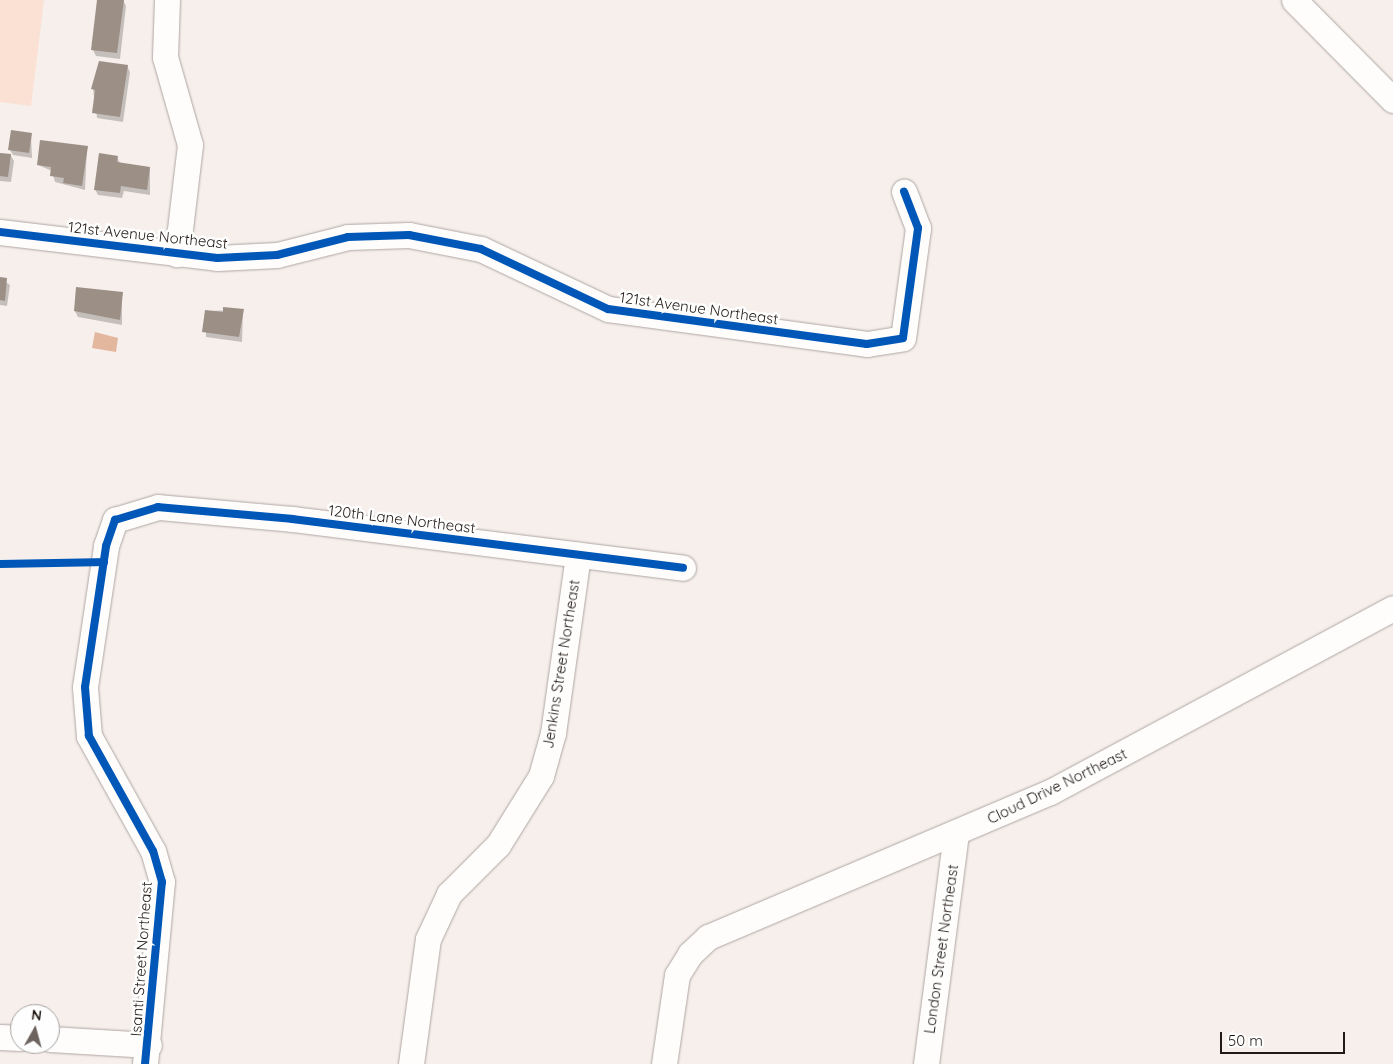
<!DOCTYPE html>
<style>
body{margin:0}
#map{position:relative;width:1393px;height:1064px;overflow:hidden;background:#f7efeb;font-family:Quicksand,sans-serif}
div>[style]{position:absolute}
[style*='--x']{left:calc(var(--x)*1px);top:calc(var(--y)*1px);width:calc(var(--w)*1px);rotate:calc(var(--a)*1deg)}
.green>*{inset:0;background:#fae1d3}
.water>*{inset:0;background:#e3b79e}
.shadow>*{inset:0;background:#0003}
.building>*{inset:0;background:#9c8f86}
.roads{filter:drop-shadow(0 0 1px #aea6a2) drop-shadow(0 0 1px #aea6a2)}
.minor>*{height:25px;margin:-12.5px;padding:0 12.5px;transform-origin:12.5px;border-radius:12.5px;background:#fefdfc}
.cycleway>*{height:8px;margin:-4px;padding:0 4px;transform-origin:4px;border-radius:4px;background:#0057b8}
span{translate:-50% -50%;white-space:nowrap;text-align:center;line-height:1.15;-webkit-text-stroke:5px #fefefe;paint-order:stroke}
.street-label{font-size:15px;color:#221914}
.north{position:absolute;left:10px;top:1004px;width:50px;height:50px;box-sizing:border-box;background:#fefefe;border:1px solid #a6a2a0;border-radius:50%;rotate:7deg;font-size:14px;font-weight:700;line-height:20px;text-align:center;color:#221914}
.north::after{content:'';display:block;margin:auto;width:18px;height:22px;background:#6d645f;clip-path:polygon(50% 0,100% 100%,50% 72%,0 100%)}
.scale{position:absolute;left:1220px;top:1032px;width:125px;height:22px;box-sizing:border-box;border:2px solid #221914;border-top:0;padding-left:6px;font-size:15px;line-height:18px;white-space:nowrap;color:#221914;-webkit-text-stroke:4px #fefefe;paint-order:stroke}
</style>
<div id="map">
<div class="green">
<i style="clip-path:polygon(0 0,44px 0,31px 106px,0 102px)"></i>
</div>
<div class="water">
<i style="clip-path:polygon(95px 332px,118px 338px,116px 352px,92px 348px)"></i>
</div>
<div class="shadow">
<i style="clip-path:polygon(99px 0,123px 0,126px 6px,120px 59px,96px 56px,93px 50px)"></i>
<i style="clip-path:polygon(127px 66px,130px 72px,123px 122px,97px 118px,93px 89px)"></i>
<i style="clip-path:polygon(31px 134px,32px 158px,13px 155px,10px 150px)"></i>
<i style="clip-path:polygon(87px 148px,85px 190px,55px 182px,52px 171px,38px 165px)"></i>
<i style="clip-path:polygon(0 154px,11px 156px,14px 161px,11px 182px,0 181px)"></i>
<i style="clip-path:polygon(117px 157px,120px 163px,150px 168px,150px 195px,124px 191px,122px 198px,98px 195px,95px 189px)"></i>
<i style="clip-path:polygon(0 278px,10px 285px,7px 306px,0 305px)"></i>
<i style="clip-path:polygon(122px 293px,122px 325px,78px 317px,75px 311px)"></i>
<i style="clip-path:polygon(243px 310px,242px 342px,206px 337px,206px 311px)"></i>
</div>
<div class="building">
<i style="clip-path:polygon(97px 0,124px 0,117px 53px,91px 50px)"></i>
<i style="clip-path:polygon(99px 61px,128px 65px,120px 117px,92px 113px,95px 90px,91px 89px)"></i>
<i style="clip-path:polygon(11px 130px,32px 133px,29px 153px,8px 150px)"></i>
<i style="clip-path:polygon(40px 140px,88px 146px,82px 186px,63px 183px,64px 178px,50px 176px,51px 167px,37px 165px)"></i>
<i style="clip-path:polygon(0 153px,11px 154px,8px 177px,0 176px)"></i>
<i style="clip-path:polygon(99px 153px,118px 156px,117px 162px,150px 167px,147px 190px,121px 186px,120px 193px,94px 190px)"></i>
<i style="clip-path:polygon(0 277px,7px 278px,5px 301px,0 300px)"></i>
<i style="clip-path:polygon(76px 287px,123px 292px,120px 320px,74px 311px)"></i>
<i style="clip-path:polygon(223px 307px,244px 309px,239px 337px,202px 332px,205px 310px,223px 312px)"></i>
</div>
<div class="roads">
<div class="minor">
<i style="--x:167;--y:0;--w:57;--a:92"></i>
<i style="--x:165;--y:57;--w:91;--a:74.1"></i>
<i style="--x:190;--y:145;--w:110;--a:96.8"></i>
<i style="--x:1294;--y:0;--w:141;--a:45.3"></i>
<i style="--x:0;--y:232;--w:219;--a:6.8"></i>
<i style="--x:217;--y:258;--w:60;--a:-2.9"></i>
<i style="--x:277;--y:255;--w:73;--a:-14.2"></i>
<i style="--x:348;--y:237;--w:61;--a:-1.9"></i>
<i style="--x:409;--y:235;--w:73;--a:11"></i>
<i style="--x:481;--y:249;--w:140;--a:25.3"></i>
<i style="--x:608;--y:309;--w:261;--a:7.7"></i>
<i style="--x:867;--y:344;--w:36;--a:-9"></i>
<i style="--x:903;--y:338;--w:111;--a:-82.2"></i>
<i style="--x:918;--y:228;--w:39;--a:-111"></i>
<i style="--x:0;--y:1037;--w:20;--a:3"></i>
<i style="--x:50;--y:1039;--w:99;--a:3.5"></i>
<i style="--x:145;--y:1064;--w:183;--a:-84.7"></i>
<i style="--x:162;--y:882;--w:32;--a:-106"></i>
<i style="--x:153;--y:851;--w:132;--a:-119.1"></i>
<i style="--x:89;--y:736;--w:49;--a:-94.7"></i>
<i style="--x:85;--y:687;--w:143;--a:-81.5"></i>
<i style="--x:106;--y:546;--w:28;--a:-71"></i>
<i style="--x:115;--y:520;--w:45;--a:-16.8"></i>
<i style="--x:158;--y:507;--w:135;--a:5.1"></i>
<i style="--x:292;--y:519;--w:394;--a:7.1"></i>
<i style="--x:411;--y:1064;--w:126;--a:-82.3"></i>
<i style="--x:428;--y:939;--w:50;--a:-65"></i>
<i style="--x:449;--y:894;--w:69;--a:-45"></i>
<i style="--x:498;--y:845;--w:81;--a:-58.1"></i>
<i style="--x:541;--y:776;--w:45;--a:-74.4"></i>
<i style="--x:553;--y:733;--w:180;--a:-82"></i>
<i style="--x:664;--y:1064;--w:90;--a:-81.7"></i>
<i style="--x:677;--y:975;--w:25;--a:-58"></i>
<i style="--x:690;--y:954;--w:25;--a:-43"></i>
<i style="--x:708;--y:937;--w:371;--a:-23"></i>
<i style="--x:1050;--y:792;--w:389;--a:-28.2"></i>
<i style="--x:926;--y:1064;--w:232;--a:-82.6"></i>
</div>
</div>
<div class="cycleway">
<i style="--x:0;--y:232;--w:219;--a:6.8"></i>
<i style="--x:217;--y:258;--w:60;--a:-2.9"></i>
<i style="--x:277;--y:255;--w:73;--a:-14.2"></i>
<i style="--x:348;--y:237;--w:61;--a:-1.9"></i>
<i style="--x:409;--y:235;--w:73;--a:11"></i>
<i style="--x:481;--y:249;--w:140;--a:25.3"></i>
<i style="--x:608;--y:309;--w:261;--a:7.7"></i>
<i style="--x:867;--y:344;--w:36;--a:-9"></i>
<i style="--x:903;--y:338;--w:111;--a:-82.2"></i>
<i style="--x:918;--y:228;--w:39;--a:-111"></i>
<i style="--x:0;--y:564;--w:104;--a:-1.1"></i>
<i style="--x:145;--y:1064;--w:183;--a:-84.7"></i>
<i style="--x:162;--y:882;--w:32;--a:-106"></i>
<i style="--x:153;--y:851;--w:132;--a:-119.1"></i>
<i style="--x:89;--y:736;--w:49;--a:-94.7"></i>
<i style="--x:85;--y:687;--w:143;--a:-81.5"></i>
<i style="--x:106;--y:546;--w:28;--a:-71"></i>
<i style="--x:115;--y:520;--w:45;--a:-16.8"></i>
<i style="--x:158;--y:507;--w:135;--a:5.1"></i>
<i style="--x:292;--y:519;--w:394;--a:7.1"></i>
</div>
<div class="street-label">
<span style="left:148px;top:235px;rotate:6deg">121st Avenue Northeast</span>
<span style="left:699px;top:308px;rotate:8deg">121st Avenue Northeast</span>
<span style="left:402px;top:519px;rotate:7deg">120th Lane Northeast</span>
<span style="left:561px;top:664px;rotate:-81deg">Jenkins Street Northeast</span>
<span style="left:1057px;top:786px;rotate:-26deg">Cloud Drive Northeast</span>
<span style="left:941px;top:949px;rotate:-82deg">London Street Northeast</span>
<span style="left:141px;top:959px;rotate:-86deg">Isanti Street Northeast</span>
</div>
<div class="north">N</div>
<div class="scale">50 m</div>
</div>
